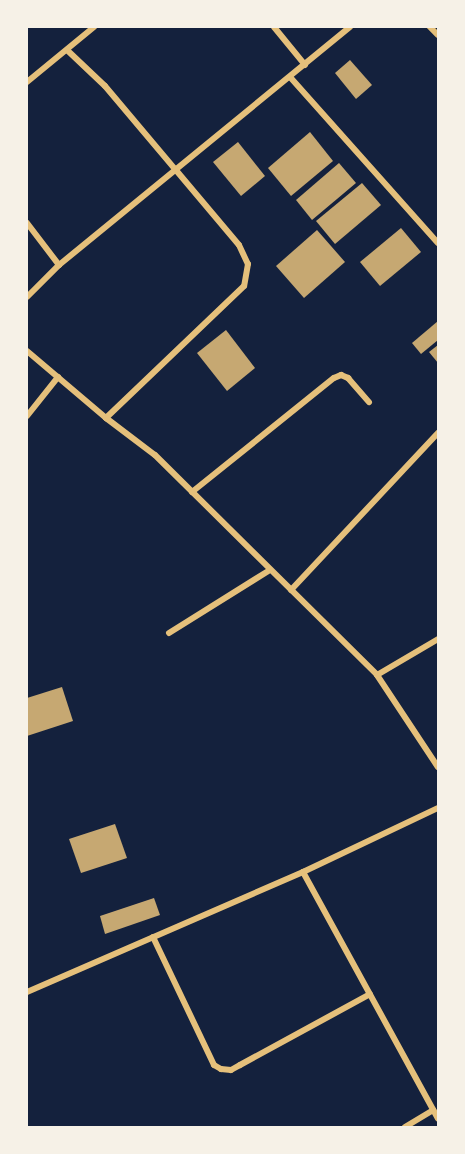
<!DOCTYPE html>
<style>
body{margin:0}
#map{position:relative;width:465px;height:1154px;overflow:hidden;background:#14213d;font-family:"Space Grotesk",sans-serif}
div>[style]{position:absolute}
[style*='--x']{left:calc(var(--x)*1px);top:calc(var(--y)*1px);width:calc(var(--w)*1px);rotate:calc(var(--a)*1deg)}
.building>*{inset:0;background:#c6a872}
.minor>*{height:6px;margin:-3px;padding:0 3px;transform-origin:3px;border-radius:3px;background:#e5c07b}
span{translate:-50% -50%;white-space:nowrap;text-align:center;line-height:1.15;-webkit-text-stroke:5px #f6f1e7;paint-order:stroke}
.frame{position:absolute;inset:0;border:28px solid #f6f1e7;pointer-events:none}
</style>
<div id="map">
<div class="building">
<i style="clip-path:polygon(350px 60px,372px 85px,356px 99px,335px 73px)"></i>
<i style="clip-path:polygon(310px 132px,333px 161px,291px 196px,268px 168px)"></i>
<i style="clip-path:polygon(238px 142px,265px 176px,241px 196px,213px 162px)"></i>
<i style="clip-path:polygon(339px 163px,356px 183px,312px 220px,296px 200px)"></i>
<i style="clip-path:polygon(362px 183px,381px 205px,335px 244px,316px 221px)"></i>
<i style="clip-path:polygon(401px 228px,421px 252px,380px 286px,360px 262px)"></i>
<i style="clip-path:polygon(317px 230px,345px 262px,304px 298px,276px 266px)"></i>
<i style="clip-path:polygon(438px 321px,438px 340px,421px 354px,412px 343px)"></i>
<i style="clip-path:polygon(226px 330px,255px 368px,227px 391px,197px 353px)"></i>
<i style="clip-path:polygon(438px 345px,438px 363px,429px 352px)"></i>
<i style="clip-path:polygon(62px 687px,73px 721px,27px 736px,27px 698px)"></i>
<i style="clip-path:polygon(115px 824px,127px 858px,81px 873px,69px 839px)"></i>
<i style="clip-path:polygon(154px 898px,160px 915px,105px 934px,100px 916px)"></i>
</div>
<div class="minor">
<i style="--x:274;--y:27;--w:49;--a:50.8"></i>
<i style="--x:430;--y:27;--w:11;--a:45"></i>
<i style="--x:67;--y:50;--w:52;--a:43.5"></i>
<i style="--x:105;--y:86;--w:109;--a:49.9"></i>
<i style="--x:175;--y:169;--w:99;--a:49.9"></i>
<i style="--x:239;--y:245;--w:21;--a:65"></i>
<i style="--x:248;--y:264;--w:22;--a:100"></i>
<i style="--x:244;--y:286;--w:191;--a:136.3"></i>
<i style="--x:290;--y:77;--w:222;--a:48.3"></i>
<i style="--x:27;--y:82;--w:87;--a:-39.4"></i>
<i style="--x:27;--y:223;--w:53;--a:52.7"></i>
<i style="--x:27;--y:297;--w:45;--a:-45"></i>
<i style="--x:59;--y:265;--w:376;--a:-39.3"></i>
<i style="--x:27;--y:351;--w:104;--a:40.3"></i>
<i style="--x:106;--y:418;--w:61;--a:37.1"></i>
<i style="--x:155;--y:455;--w:313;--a:44.7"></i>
<i style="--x:377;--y:675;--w:71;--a:-30.5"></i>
<i style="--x:27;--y:416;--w:50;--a:-51.5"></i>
<i style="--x:192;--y:492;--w:182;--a:-38.8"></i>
<i style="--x:334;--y:378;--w:8;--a:-23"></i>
<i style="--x:341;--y:375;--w:8;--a:23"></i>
<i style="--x:348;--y:378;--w:32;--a:49"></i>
<i style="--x:291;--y:590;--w:215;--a:-46.9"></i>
<i style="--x:169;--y:633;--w:119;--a:-32"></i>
<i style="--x:377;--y:675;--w:110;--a:56.5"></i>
<i style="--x:303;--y:872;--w:281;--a:61.3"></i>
<i style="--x:153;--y:937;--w:142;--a:64.5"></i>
<i style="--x:214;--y:1065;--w:8;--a:30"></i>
<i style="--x:221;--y:1069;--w:10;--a:6"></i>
<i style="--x:231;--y:1070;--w:10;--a:-29"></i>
<i style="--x:240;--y:1065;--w:148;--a:-28.6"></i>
<i style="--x:27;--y:992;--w:301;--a:-23.5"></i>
<i style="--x:303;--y:872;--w:149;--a:-25.4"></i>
<i style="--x:405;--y:1127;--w:33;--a:-31"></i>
</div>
<div class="frame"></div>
</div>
